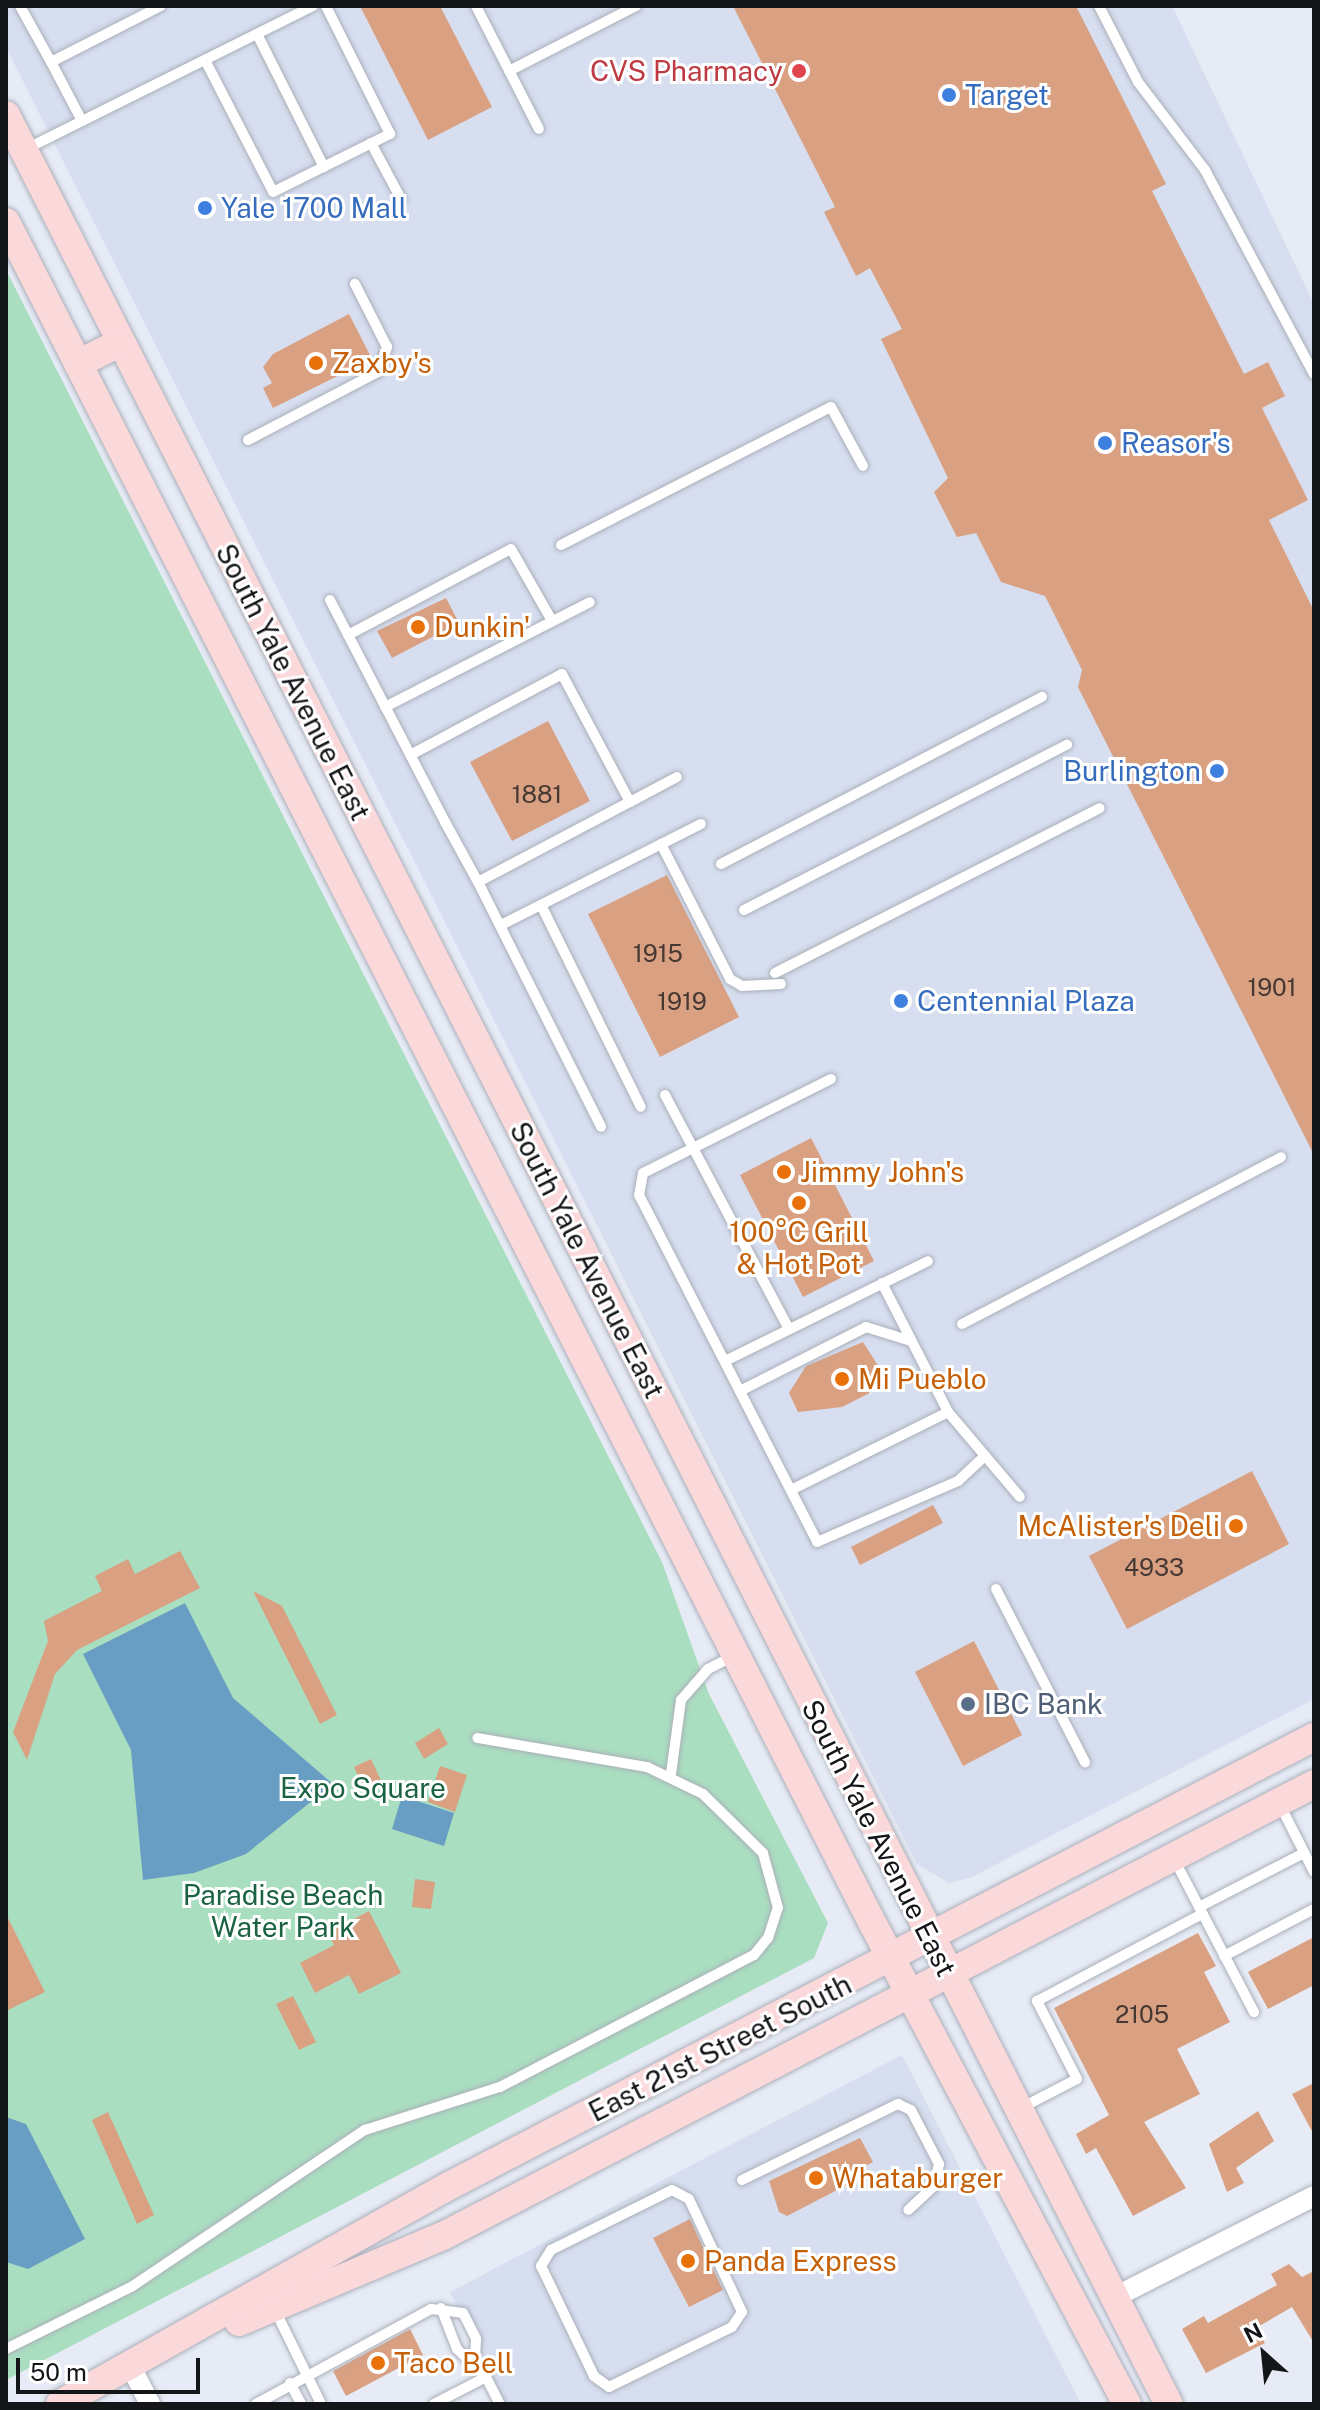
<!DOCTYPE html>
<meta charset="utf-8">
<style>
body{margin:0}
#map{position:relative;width:1320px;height:2410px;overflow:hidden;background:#e6ebf5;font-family:"Public Sans",sans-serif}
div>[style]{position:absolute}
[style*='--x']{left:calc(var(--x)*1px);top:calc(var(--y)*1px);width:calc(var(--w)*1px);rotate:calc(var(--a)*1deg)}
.built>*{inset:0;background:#d6deef}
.green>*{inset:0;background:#aadec0}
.water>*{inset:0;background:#689ec3}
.building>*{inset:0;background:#d9a082}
.roads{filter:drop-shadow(0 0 2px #aaafb9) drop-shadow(0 0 2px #aaafb9)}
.service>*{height:10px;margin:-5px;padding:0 5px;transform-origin:5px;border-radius:5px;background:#fff}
.minor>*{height:20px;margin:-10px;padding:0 10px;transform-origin:10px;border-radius:10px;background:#fff}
.secondary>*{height:28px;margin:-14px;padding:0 14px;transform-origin:14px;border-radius:14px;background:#fbd9db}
.dots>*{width:22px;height:22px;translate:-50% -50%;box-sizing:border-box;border:4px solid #fff;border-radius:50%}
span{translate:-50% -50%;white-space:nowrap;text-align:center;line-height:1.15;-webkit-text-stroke:6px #fff;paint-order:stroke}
.number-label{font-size:24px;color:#453833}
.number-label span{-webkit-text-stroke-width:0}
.health-label{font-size:28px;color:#be3a42}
.right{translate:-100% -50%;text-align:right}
.shop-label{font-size:28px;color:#366cbe}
.left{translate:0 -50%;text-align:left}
.food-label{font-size:28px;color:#c56008}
.street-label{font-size:28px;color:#141519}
.service-label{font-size:28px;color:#4e5e75}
.park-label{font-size:28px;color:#1b6243}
.frame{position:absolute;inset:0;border:8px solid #141519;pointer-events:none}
.north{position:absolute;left:1224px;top:2314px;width:80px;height:80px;-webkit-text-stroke:6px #fff;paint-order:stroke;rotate:333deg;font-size:22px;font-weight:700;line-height:32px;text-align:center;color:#141519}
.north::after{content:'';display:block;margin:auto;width:28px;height:36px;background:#141519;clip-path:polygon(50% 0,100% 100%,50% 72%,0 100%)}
.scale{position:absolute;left:16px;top:2358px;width:184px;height:36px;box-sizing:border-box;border:4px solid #141519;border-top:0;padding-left:10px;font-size:24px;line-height:28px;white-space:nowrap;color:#141519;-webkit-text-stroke:6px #fff;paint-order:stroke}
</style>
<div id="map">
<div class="built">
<i style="clip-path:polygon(6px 6px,1172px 6px,1314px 304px,1314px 1699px,970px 1878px,949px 1883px,917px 1864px,6px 47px)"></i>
<i style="clip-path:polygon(902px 2055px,1081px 2404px,505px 2404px,450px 2292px)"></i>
</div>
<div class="green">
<i style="clip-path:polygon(6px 270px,662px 1562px,709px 1694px,828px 1923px,814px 1958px,6px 2380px)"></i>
</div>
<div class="water">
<i style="clip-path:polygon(185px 1603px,233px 1698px,333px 1784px,246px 1854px,194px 1873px,143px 1880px,131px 1750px,83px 1654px)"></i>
<i style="clip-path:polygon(402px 1796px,454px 1813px,444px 1846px,392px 1829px)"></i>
<i style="clip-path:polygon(6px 2117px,26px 2124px,85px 2239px,28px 2269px,6px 2262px)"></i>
</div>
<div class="building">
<i style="clip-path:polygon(360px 6px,440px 6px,492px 107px,428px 140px)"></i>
<i style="clip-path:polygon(733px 6px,1076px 6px,1166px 184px,1152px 191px,1244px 374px,1268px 362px,1285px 396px,1262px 408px,1308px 500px,1269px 520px,1314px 611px,1314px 1155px,1078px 687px,1082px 670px,1045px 596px,1001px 582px,976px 533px,957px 537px,934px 492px,948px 478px,881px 339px,902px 329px,870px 268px,856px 276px,824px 212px,835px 207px)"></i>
<i style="clip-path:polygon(349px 314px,372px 359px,273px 408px,263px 388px,272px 383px,263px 367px,273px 354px)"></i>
<i style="clip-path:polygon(446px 598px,459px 623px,392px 658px,377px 631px)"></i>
<i style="clip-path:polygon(548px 721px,590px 801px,512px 841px,470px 762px)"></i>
<i style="clip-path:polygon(667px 875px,739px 1017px,660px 1057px,588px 914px)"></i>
<i style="clip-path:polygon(811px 1138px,874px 1261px,803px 1297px,740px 1175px)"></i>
<i style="clip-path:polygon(863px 1342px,889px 1383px,842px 1407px,798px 1412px,789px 1393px,806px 1366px)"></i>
<i style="clip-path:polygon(1252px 1471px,1289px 1544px,1127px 1629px,1089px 1556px)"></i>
<i style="clip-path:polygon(933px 1505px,943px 1523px,860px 1565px,851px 1547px)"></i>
<i style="clip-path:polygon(180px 1551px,200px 1588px,77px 1650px,55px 1674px,27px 1760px,13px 1732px,48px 1641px,44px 1621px,102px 1591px,95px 1576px,128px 1559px,135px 1574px)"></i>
<i style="clip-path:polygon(253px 1591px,282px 1606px,337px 1715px,320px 1724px)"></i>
<i style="clip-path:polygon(974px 1641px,1022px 1735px,963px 1766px,915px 1672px)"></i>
<i style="clip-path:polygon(439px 1728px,448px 1744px,424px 1759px,415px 1743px)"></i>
<i style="clip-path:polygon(371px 1759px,383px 1785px,366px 1793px,354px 1767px)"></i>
<i style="clip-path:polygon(440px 1766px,467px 1775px,455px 1812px,428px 1802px)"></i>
<i style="clip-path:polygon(415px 1879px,435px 1882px,431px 1909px,412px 1907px)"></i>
<i style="clip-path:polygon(369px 1911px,401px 1973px,359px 1994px,349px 1975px,315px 1993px,300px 1963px,334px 1945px,328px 1933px)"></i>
<i style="clip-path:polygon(6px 1914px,45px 1992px,6px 2011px)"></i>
<i style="clip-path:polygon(1198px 1933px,1216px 1966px,1204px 1972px,1230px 2022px,1177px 2049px,1200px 2094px,1144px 2122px,1186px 2188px,1133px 2216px,1096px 2148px,1086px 2154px,1076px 2134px,1109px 2115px,1054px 2008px)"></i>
<i style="clip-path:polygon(1314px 1937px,1314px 1985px,1268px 2009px,1248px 1972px)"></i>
<i style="clip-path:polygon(293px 1996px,316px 2042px,299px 2050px,276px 2004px)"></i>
<i style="clip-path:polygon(1314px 2083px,1314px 2135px,1292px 2094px)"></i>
<i style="clip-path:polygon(1258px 2111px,1274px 2141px,1236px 2168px,1244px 2183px,1227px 2192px,1209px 2144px)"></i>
<i style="clip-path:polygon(108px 2112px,154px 2215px,137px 2224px,92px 2120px)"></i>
<i style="clip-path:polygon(860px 2138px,873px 2162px,860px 2169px,864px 2176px,787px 2216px,779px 2212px,769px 2181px)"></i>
<i style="clip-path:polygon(690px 2219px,723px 2290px,689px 2307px,653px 2238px)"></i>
<i style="clip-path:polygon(1289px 2264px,1302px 2277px,1314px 2271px,1314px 2343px,1292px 2307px,1256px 2328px,1265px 2343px,1206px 2373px,1182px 2329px,1204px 2316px,1208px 2323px,1277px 2285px,1271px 2274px)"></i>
<i style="clip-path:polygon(410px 2329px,423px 2355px,346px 2396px,333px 2371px)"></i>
</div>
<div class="roads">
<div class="service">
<i style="--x:20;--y:6;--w:64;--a:61"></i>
<i style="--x:476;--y:6;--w:138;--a:62.9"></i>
<i style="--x:1099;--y:6;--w:85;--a:62.8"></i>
<i style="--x:1138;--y:82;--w:111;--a:52.7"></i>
<i style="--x:1205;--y:170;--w:231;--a:61.9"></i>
<i style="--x:257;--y:34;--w:149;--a:63.3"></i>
<i style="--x:205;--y:60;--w:148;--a:62.7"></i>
<i style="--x:273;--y:192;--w:131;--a:-26.4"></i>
<i style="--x:390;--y:134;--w:143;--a:-116.6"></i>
<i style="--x:509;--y:71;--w:143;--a:-27.1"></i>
<i style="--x:82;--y:121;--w:67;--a:-117.7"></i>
<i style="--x:51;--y:62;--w:123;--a:-27"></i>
<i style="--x:371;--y:143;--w:64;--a:61.8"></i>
<i style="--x:26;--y:149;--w:321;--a:-26.5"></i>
<i style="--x:248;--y:440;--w:147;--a:-27.6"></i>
<i style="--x:378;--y:372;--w:27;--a:-70"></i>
<i style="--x:387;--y:347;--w:71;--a:-116.9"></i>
<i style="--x:561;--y:545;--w:303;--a:-27.1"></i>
<i style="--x:831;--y:407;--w:67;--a:61.5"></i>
<i style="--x:330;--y:600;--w:250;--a:62.6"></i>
<i style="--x:445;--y:822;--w:68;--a:61.2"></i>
<i style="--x:478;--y:882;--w:172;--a:-27.8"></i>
<i style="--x:630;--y:802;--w:145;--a:-118"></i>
<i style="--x:562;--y:674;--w:172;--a:151.9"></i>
<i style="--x:348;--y:635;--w:184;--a:-27.8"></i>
<i style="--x:511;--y:549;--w:83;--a:60.3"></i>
<i style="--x:385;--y:707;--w:230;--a:-27.1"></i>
<i style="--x:630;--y:802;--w:53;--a:-28"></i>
<i style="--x:661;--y:844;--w:152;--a:62.9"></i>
<i style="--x:730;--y:979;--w:14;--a:30"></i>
<i style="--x:742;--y:986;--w:39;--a:-3"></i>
<i style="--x:721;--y:864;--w:362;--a:-27.5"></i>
<i style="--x:478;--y:882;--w:274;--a:63.3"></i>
<i style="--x:541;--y:905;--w:225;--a:63.7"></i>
<i style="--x:744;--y:910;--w:363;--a:-27.1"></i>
<i style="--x:501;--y:925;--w:224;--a:-26.8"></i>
<i style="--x:775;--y:973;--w:364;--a:-26.9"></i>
<i style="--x:831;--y:1079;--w:210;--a:153.4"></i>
<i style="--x:643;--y:1173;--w:22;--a:100"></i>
<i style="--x:639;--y:1195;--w:390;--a:62.8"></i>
<i style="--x:817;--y:1542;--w:154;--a:-23.4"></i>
<i style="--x:958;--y:1481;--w:37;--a:-43"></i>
<i style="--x:665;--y:1095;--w:265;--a:62.1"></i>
<i style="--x:882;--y:1283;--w:145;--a:62.9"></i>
<i style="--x:948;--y:1412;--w:111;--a:49.7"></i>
<i style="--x:962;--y:1324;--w:360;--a:-27.6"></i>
<i style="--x:725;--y:1361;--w:226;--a:-26.2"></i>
<i style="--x:740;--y:1391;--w:141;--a:-26.9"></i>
<i style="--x:866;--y:1327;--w:47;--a:17.3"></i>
<i style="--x:791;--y:1490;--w:175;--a:-26.4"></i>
<i style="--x:996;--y:1589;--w:195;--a:62.8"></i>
<i style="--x:671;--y:1774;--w:75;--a:-82.3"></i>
<i style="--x:681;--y:1700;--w:41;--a:-48.9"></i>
<i style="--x:708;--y:1669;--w:30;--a:-27"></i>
<i style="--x:1280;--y:1805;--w:75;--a:63.1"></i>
<i style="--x:1174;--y:1859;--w:173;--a:62.4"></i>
<i style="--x:1199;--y:1907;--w:118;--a:-27.2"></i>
<i style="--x:1224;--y:1956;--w:102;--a:-27.6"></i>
<i style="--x:1021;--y:2108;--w:63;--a:-27.4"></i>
<i style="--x:1077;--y:2079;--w:88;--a:-117.1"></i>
<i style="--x:1037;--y:2001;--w:187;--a:-27.8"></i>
<i style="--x:742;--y:2180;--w:174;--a:-26"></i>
<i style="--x:898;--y:2104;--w:14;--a:25"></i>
<i style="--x:911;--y:2110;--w:61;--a:62.6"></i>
<i style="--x:939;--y:2164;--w:23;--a:103"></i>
<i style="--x:934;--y:2186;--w:35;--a:137"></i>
<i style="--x:672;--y:2190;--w:19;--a:28"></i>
<i style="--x:689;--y:2199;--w:125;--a:64.9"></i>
<i style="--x:742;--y:2312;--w:18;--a:124"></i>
<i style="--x:732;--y:2327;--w:137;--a:154"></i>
<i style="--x:609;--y:2387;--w:19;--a:-144"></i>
<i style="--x:594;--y:2376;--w:122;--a:-115.7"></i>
<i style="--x:541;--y:2266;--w:19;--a:-58"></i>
<i style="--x:551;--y:2250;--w:135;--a:-26.4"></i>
<i style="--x:441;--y:2308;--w:44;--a:68.7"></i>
<i style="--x:457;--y:2349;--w:40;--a:44"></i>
<i style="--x:275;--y:2310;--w:105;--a:63.9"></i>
<i style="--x:6;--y:2349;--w:140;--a:-26.4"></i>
<i style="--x:131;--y:2287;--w:282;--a:-33.9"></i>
<i style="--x:365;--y:2130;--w:142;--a:-17.7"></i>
<i style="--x:500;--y:2087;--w:286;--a:-27.5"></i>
<i style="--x:754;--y:1955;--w:22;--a:-51"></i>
<i style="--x:768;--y:1938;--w:32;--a:-72"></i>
<i style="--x:778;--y:1908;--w:57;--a:-105.3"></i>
<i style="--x:763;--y:1853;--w:84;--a:-135.5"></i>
<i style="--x:703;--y:1794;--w:62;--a:-154.3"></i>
<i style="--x:647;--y:1767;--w:172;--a:-170.3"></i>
<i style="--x:290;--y:2383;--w:24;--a:62"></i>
<i style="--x:256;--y:2404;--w:199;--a:-28.5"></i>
<i style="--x:431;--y:2309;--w:32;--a:7"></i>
<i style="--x:463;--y:2313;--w:29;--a:63"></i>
<i style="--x:476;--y:2339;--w:22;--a:93"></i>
<i style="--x:434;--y:2404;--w:59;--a:-27.4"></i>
<i style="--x:486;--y:2377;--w:30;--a:63"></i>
</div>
<div class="minor">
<i style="--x:1117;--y:2296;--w:221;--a:-26.9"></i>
<i style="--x:131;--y:2367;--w:42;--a:62.8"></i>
</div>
<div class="secondary">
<i style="--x:6;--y:115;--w:2568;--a:63.07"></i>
<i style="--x:6;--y:222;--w:1912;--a:63.01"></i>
<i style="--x:874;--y:1926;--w:541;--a:62.11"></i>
<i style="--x:78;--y:364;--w:48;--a:-27.1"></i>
<i style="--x:239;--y:2322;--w:221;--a:-22.9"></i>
<i style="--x:443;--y:2236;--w:981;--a:-27.43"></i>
<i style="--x:60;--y:2404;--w:441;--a:-29.3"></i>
<i style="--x:445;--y:2188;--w:979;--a:-27.43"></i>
</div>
</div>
<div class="dots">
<i style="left:799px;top:71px;background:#e0444e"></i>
<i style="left:949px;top:95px;background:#3f7fe0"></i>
<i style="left:205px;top:208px;background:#3f7fe0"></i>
<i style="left:316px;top:363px;background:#e8710a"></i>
<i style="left:1105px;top:443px;background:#3f7fe0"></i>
<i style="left:418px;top:627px;background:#e8710a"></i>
<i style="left:1217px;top:771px;background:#3f7fe0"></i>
<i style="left:901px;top:1001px;background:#3f7fe0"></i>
<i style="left:784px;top:1172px;background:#e8710a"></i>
<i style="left:799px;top:1203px;background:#e8710a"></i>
<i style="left:842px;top:1379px;background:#e8710a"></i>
<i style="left:1236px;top:1526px;background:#e8710a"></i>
<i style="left:968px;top:1704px;background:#5c6f8a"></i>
<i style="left:816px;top:2178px;background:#e8710a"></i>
<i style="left:688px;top:2261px;background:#e8710a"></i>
<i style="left:378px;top:2363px;background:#e8710a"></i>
</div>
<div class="number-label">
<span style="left:537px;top:795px">1881</span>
<span style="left:658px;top:954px">1915</span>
<span style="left:1272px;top:988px">1901</span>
<span style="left:682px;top:1002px">1919</span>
<span style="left:1154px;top:1568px">4933</span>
<span style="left:1142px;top:2015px">2105</span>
</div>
<div class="health-label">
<span class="right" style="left:783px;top:71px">CVS Pharmacy</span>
</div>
<div class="shop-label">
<span class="left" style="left:965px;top:95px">Target</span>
<span class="left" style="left:221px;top:208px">Yale 1700 Mall</span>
<span class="left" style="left:1121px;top:443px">Reasor's</span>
<span class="right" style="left:1201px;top:771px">Burlington</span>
<span class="left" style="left:917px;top:1001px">Centennial Plaza</span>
</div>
<div class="food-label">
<span class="left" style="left:332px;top:363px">Zaxby's</span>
<span class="left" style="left:434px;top:627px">Dunkin'</span>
<span class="left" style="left:800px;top:1172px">Jimmy John's</span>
<span style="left:799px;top:1248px">100°C Grill<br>&amp; Hot Pot</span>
<span class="left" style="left:858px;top:1379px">Mi Pueblo</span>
<span class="right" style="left:1220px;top:1526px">McAlister's Deli</span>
<span class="left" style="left:832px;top:2178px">Whataburger</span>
<span class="left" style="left:704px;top:2261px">Panda Express</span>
<span class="left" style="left:394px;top:2363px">Taco Bell</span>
</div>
<div class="street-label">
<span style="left:293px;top:682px;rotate:63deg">South Yale Avenue East</span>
<span style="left:587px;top:1260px;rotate:63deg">South Yale Avenue East</span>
<span style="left:879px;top:1838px;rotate:63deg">South Yale Avenue East</span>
<span style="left:720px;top:2048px;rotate:-27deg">East 21st Street South</span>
</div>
<div class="service-label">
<span class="left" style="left:984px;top:1704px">IBC Bank</span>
</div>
<div class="park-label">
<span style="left:363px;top:1788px">Expo Square</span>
<span style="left:283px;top:1911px">Paradise Beach<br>Water Park</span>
</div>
<div class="frame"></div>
<div class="north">N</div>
<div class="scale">50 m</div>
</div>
